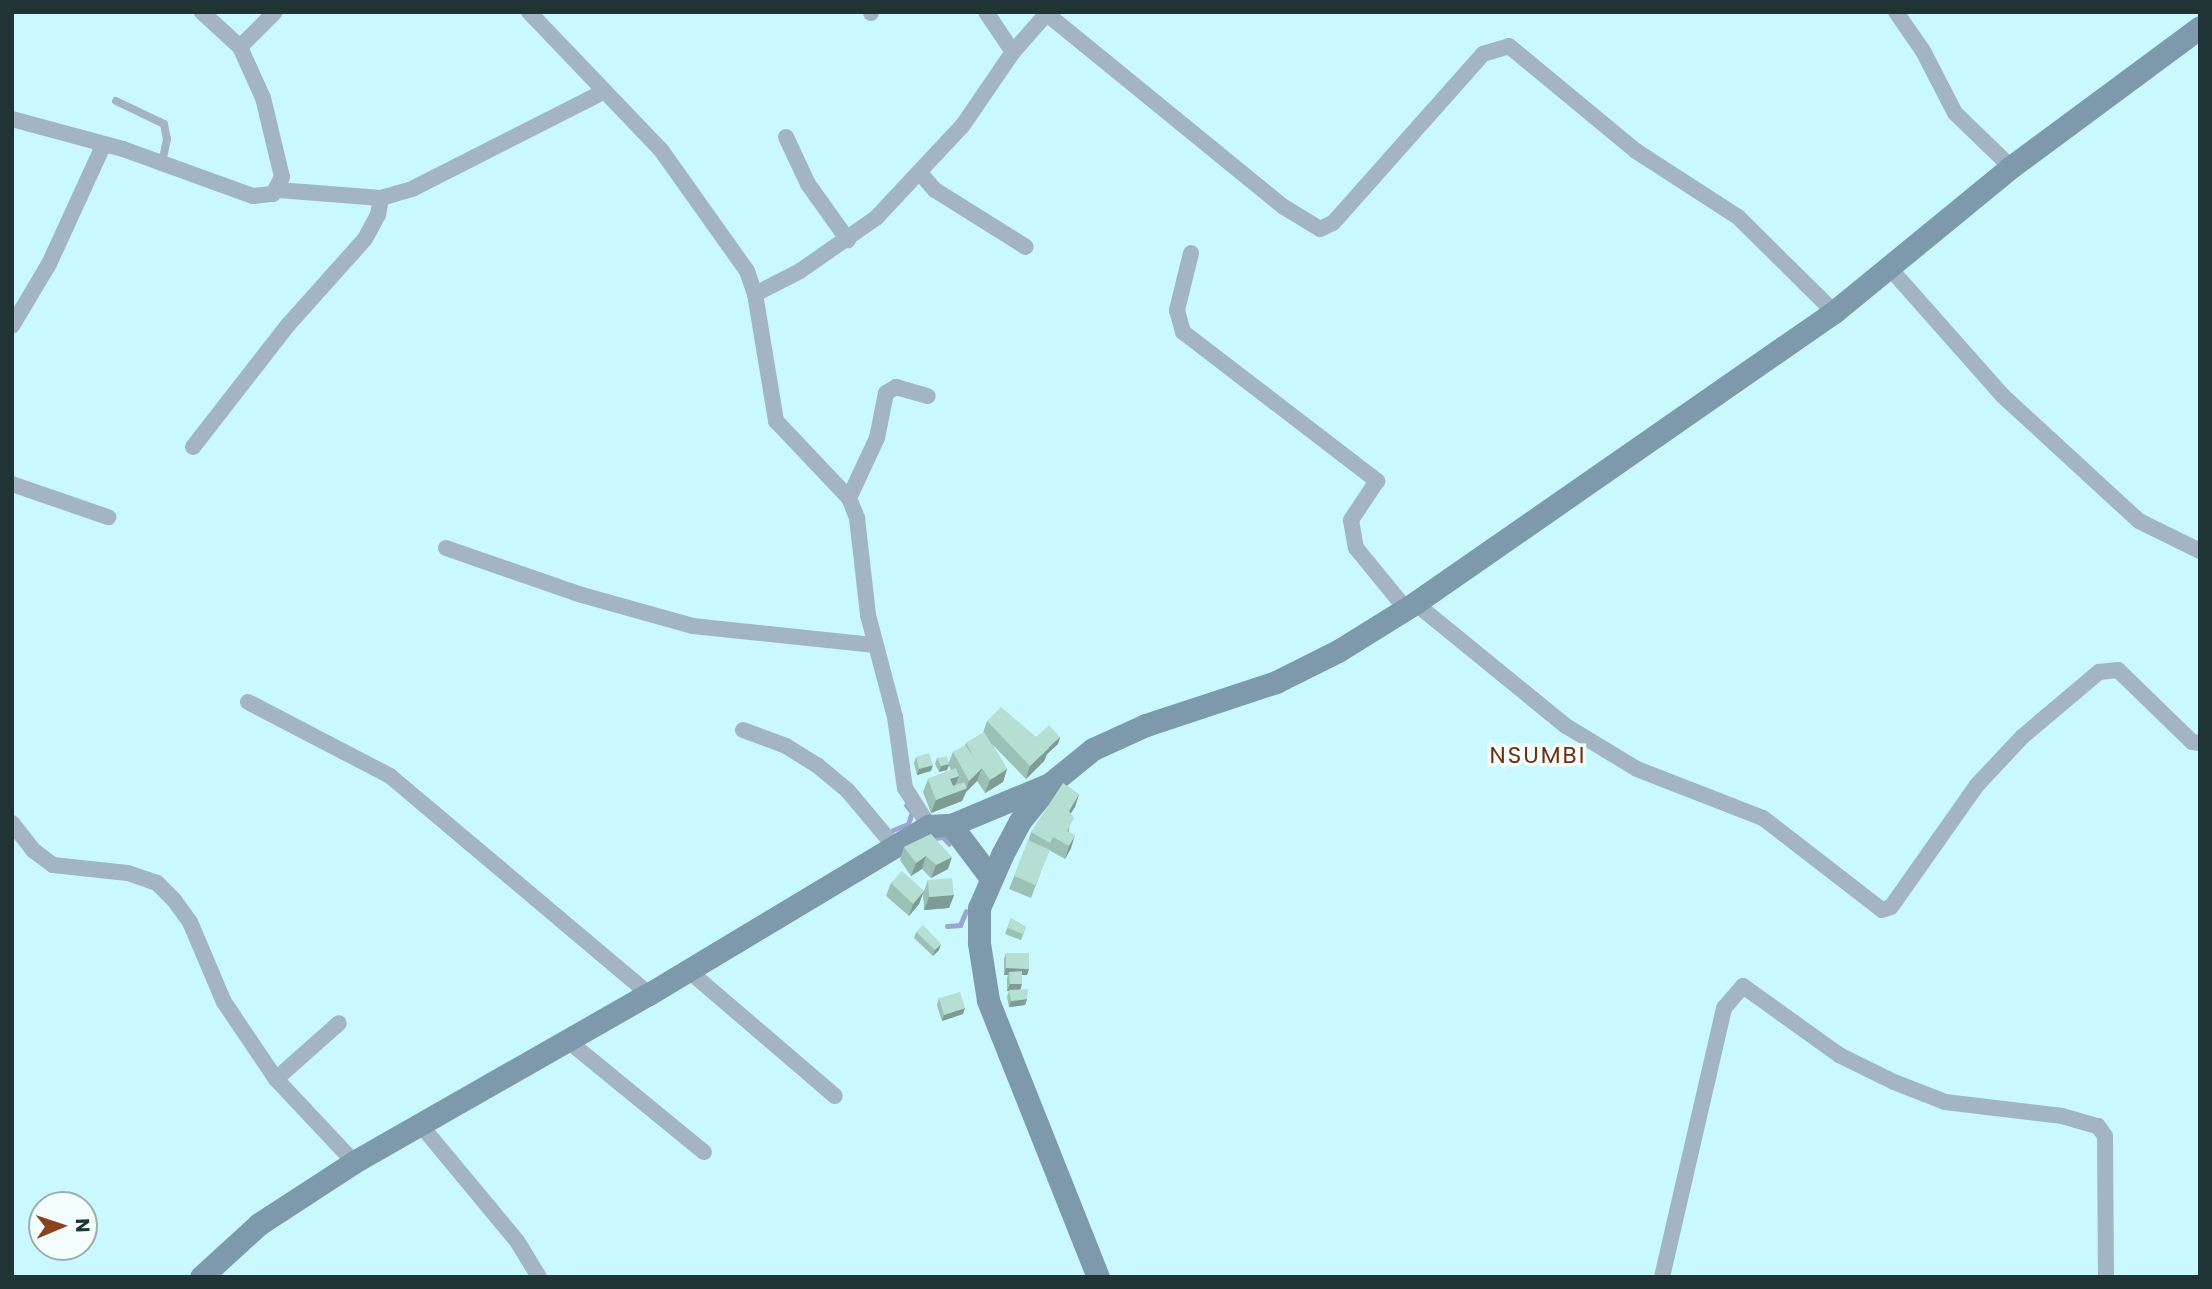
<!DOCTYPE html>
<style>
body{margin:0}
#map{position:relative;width:2212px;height:1289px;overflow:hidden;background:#c9f8ff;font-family:Poppins,sans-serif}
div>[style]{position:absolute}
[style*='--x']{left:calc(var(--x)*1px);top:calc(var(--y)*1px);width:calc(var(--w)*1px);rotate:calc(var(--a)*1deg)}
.stream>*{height:5px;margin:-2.5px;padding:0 2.5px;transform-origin:2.5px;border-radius:2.5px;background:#9ba7cf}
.lane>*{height:8px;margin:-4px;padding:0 4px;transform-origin:4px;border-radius:4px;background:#a3b5c2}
.street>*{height:16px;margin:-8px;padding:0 8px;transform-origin:8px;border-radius:8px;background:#a3b5c2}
.secondary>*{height:23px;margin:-11.5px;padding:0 11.5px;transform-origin:11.5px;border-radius:11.5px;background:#7e99ac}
.wall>*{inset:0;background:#9bc0b5}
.shaded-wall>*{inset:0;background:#7e9c93}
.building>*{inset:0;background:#b4dfd2}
span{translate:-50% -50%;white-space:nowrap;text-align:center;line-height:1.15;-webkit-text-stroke:7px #f4fdfe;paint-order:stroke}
.quarter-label{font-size:23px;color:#6e2f0c;letter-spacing:2px}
.frame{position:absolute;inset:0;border:14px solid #203335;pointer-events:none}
.north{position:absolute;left:28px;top:1191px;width:70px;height:70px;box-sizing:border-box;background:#f4fdfe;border:2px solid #9facae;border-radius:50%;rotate:88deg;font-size:19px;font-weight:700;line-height:28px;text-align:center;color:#203335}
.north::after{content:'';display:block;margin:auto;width:24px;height:32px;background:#89431f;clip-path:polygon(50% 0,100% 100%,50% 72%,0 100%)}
</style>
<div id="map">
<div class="stream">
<i style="--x:893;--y:830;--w:16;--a:-22"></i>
<i style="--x:908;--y:824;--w:13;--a:-72"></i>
<i style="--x:912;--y:812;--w:9;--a:-131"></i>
<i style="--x:934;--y:838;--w:9;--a:-6"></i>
<i style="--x:943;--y:837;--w:9;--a:49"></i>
<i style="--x:947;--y:926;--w:13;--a:-4"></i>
<i style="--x:960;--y:925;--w:15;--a:-67"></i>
</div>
<div class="lane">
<i style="--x:116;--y:101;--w:53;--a:25.6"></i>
<i style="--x:164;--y:124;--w:15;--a:79"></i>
<i style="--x:167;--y:139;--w:24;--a:102"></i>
</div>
<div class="street">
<i style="--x:529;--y:12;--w:191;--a:46.3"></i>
<i style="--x:661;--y:150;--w:148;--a:54.6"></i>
<i style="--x:747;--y:271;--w:24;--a:71"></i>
<i style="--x:755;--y:294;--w:129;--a:80.6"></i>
<i style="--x:776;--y:421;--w:106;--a:46.5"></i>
<i style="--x:849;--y:498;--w:22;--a:68"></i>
<i style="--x:857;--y:518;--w:98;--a:83.5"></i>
<i style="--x:868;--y:615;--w:106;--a:75.2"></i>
<i style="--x:895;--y:717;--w:72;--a:82"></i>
<i style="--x:905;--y:788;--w:45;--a:57.7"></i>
<i style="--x:986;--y:12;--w:48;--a:56"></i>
<i style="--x:1896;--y:12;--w:47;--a:55.3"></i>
<i style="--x:1923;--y:51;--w:70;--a:62.7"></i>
<i style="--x:1955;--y:113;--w:78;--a:44"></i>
<i style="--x:871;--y:13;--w:1;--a:-90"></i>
<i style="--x:1047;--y:14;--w:306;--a:39.2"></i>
<i style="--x:1284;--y:207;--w:42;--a:31.4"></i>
<i style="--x:1320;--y:229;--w:14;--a:-25"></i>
<i style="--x:1333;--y:223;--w:226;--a:-48.4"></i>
<i style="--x:1483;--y:54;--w:27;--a:-17"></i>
<i style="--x:1509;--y:46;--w:165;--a:39.6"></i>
<i style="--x:1636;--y:151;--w:121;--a:32.9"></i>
<i style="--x:1738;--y:217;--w:135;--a:44.7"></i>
<i style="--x:240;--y:47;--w:49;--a:-45"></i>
<i style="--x:12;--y:119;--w:115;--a:15.1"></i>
<i style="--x:123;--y:149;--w:138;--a:19.9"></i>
<i style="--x:253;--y:196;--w:20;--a:-6"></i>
<i style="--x:273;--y:194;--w:19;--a:-62"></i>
<i style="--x:282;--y:177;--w:81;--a:-103.5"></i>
<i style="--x:263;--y:98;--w:56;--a:-114.3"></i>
<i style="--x:240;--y:47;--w:52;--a:-137.4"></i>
<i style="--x:786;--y:137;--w:52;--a:64.9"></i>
<i style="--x:808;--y:184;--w:69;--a:54.5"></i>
<i style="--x:920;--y:173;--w:23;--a:49"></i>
<i style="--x:935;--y:190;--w:107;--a:32.1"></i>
<i style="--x:278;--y:190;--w:103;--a:4.4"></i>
<i style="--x:381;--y:198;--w:32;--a:-16"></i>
<i style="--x:412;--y:189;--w:214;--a:-26.9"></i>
<i style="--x:1191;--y:253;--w:59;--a:103.8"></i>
<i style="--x:1177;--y:310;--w:23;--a:75"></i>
<i style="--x:1183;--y:332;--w:245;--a:37.5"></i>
<i style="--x:1377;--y:481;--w:47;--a:123.7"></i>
<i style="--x:1351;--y:520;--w:28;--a:80"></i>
<i style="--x:1356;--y:548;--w:79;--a:50.7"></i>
<i style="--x:1887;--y:265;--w:175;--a:48.5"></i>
<i style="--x:2003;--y:396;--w:185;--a:42.6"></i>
<i style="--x:2139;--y:521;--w:68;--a:26.2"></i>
<i style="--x:755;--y:294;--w:51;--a:-27.1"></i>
<i style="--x:800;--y:271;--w:93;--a:-34.9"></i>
<i style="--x:876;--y:218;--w:127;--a:-46.9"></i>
<i style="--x:963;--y:125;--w:88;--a:-55.6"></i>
<i style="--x:1013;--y:52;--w:53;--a:-48.8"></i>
<i style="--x:12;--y:326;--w:72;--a:-59.2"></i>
<i style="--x:49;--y:264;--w:132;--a:-65.4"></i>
<i style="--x:193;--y:447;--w:155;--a:-52.1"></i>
<i style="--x:288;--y:325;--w:115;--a:-48.2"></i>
<i style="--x:365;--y:239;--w:27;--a:-62"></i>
<i style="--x:378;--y:215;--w:17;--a:-80"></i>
<i style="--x:12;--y:484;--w:102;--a:19"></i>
<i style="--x:849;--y:498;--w:66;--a:-65"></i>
<i style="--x:877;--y:438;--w:46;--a:-78.7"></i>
<i style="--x:886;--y:393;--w:12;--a:-31"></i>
<i style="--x:896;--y:387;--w:33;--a:16"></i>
<i style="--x:446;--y:548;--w:144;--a:19.1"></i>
<i style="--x:582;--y:595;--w:115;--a:15.6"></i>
<i style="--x:693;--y:626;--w:183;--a:6"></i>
<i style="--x:1415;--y:603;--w:195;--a:39.2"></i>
<i style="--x:1566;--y:726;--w:83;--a:31.2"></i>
<i style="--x:1637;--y:769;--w:135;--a:21.3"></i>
<i style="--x:1763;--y:818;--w:150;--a:37.7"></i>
<i style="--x:1882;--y:910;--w:9;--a:-18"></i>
<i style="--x:1891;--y:907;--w:149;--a:-54.8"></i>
<i style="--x:1977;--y:785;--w:66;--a:-46.8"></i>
<i style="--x:2022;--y:737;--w:101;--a:-40.2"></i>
<i style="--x:2099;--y:672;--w:19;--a:-6"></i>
<i style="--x:2118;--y:670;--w:103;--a:44.2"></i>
<i style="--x:2192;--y:742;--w:8;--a:7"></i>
<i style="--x:248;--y:702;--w:160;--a:27.5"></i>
<i style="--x:390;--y:776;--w:339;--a:40.1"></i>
<i style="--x:743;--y:730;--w:46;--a:20.4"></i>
<i style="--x:786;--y:746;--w:36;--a:32"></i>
<i style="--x:817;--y:765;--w:40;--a:40"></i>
<i style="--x:848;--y:791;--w:73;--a:50"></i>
<i style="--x:12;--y:823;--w:34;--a:52"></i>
<i style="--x:33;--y:850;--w:25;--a:37"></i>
<i style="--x:53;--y:865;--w:75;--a:6.1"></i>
<i style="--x:128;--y:873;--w:31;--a:19"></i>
<i style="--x:157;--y:883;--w:24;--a:45"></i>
<i style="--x:174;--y:900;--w:27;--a:54"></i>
<i style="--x:190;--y:922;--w:87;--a:67"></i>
<i style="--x:224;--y:1002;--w:93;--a:56"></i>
<i style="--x:276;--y:1079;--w:114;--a:46.8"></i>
<i style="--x:689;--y:971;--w:192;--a:40.6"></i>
<i style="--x:567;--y:1040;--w:177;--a:39.3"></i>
<i style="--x:276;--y:1079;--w:84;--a:-41.6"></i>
<i style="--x:419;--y:1123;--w:153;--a:50.3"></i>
<i style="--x:517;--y:1241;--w:42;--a:58.6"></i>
<i style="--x:1662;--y:1277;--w:276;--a:-77"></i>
<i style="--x:1724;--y:1008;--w:29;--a:-49"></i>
<i style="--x:1743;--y:986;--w:118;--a:35.7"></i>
<i style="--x:1839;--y:1055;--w:61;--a:26.1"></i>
<i style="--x:1894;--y:1082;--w:55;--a:21.4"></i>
<i style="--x:1945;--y:1102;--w:118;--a:6.8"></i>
<i style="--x:2062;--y:1116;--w:37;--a:16"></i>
<i style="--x:2098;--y:1126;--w:12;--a:55"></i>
<i style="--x:2105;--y:1136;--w:141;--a:89.6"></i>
</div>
<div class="secondary">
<i style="--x:951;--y:825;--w:66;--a:53"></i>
<i style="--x:201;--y:1277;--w:79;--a:-42.4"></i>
<i style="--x:259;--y:1224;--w:113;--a:-33.1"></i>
<i style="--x:354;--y:1162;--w:339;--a:-29.7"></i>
<i style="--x:649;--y:994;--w:327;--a:-31"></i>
<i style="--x:929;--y:826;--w:22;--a:-3"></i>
<i style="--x:951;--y:825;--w:104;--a:-22.6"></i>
<i style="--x:1098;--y:1277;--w:298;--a:-111.7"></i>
<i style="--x:988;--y:1000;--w:58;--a:-99"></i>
<i style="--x:979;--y:943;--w:35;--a:-90"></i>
<i style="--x:979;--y:908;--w:58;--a:-66.5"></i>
<i style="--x:1002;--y:855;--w:38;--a:-62"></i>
<i style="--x:1020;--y:821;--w:49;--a:-50.8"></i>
<i style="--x:1051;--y:783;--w:54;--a:-39"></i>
<i style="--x:1093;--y:749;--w:58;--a:-24.4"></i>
<i style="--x:1146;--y:725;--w:137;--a:-18.3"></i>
<i style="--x:1276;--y:682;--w:69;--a:-26.6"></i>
<i style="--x:1338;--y:651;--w:91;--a:-31.9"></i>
<i style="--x:1415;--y:603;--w:510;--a:-34.78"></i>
<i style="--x:1834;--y:312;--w:229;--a:-39.3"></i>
<i style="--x:2011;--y:167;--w:235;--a:-36.5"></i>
</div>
<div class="wall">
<i style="clip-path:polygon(987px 721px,1036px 737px,1060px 737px,1058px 744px,1047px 754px,1044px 761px,1026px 779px,992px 744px,1007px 769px,1003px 782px,985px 793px,977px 781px,966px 792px,962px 801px,931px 813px,923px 792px,928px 779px,951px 770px,949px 766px,947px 770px,939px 772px,935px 764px,937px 758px,949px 762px,953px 752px,965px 746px,966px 743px,983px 733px)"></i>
<i style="clip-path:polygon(916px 757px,931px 771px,917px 775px,914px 763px)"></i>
<i style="clip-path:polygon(1079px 794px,1075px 807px,1070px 813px,1069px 832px,1071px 848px,1065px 859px,1049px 850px,1031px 898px,1009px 889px,1027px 845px,1031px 832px)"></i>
<i style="clip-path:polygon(931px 834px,948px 869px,931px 878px,922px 869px,911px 876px,900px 860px,904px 847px)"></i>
<i style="clip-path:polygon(928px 880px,954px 895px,949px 908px,924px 910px,923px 893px,919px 904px,909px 916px,886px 896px,891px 883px,924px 891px)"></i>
<i style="clip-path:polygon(1011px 918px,1026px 927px,1021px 940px,1005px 934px)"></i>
<i style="clip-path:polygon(916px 932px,939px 950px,933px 956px,914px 938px)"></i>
<i style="clip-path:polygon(1006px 953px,1029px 969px,1027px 975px,1022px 975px,1020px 990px,1027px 999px,1025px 1005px,1009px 1007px,1007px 997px,1009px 991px,1007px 991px,1007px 978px,1008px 975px,1004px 975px,1004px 959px)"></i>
<i style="clip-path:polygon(939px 998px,963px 1014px,942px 1021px,937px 1005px)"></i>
</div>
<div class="shaded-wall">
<i style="clip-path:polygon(1060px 737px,1058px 744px,1047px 754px,1044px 761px,1026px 779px,1030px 766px)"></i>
<i style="clip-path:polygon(949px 764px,947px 770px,939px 772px,941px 766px)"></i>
<i style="clip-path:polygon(933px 765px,931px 771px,917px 775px,919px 769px)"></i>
<i style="clip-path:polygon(982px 768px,977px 781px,966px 792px,962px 801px,931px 813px,936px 800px,966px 789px,969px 781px)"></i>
<i style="clip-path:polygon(1007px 769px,1003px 782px,985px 793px,990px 780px)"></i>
<i style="clip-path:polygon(959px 776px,954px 788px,950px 779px)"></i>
<i style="clip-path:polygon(1079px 794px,1075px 807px,1064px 824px,1069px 811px)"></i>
<i style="clip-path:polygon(1075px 835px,1071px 848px,1065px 859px,1069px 846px)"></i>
<i style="clip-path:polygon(926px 856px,922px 869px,911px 876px,916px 863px)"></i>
<i style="clip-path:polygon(952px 857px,948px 869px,931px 878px,936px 865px)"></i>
<i style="clip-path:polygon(924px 891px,919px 904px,909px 916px,913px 904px)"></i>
<i style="clip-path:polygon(954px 895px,949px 908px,924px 910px,929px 897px)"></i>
<i style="clip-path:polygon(941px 944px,939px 950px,933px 956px,935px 950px)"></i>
<i style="clip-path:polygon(1006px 968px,1029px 969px,1027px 975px,1009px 975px,1009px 972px,1008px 975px,1004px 975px)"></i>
<i style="clip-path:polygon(1010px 984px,1022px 984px,1020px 991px,1007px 991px)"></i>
<i style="clip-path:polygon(1027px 999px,1025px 1005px,1009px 1007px,1011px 1001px)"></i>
<i style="clip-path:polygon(965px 1008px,963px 1014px,942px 1021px,944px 1015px)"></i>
</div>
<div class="building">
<i style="clip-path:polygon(1001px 707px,1049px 748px,1030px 766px,987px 721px)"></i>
<i style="clip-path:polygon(1049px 725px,1060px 737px,1048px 748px,1036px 737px)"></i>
<i style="clip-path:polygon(984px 732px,1007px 769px,990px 780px,982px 768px,969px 781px,953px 752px,965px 745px,974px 757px,966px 743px)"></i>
<i style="clip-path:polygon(929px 753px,933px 765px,919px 769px,916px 757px)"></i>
<i style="clip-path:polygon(947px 756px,949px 764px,941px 766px,937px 758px)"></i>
<i style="clip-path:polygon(956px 768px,959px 776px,950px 779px,953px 786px,964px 782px,967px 788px,936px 800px,928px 779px)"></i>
<i style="clip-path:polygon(1063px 783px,1079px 794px,1069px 811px,1074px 818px,1067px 831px,1075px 835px,1069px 846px,1053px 837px,1050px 843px,1031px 832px)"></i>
<i style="clip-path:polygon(931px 834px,952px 857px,936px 865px,926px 856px,916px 863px,904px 847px)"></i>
<i style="clip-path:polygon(1028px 840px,1050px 850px,1035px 885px,1014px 876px)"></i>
<i style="clip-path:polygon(902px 871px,924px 891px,913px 904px,891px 883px)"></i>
<i style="clip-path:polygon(952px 878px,954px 895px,929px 897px,928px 880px)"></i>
<i style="clip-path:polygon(1011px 918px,1026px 927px,1023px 934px,1008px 928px)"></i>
<i style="clip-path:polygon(923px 925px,941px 944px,935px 950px,916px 932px)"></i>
<i style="clip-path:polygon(1006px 953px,1029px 953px,1029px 969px,1006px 968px)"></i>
<i style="clip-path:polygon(1022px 971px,1022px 984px,1010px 984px,1009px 972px)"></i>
<i style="clip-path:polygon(1028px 989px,1027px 999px,1011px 1001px,1009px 990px)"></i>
<i style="clip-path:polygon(960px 992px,965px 1008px,944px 1015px,939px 998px)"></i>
</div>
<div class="quarter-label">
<span style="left:1538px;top:755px">NSUMBI</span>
</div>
<div class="frame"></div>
<div class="north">N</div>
</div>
